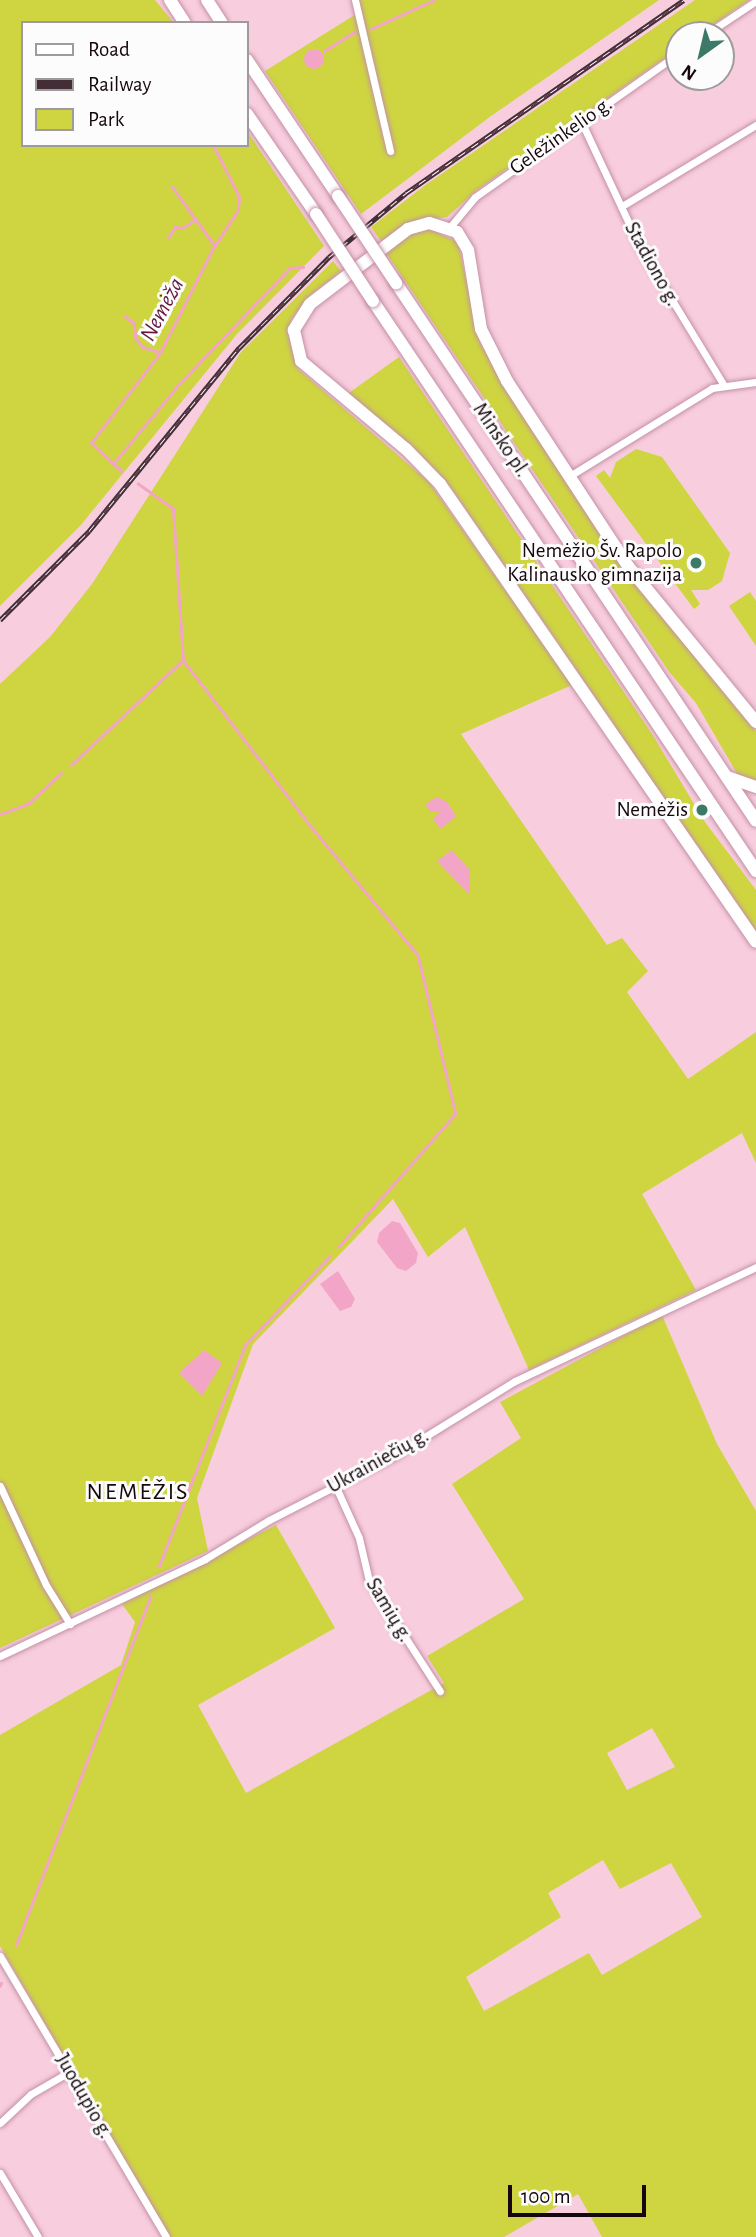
<!DOCTYPE html>
<meta charset="utf-8">
<style>
body{margin:0}
#map{position:relative;width:756px;height:2237px;overflow:hidden;background:#f8cdde;font-family:"Alegreya Sans",sans-serif}
div>[style]{position:absolute}
[style*='--x']{left:calc(var(--x)*1px);top:calc(var(--y)*1px);width:calc(var(--w)*1px);rotate:calc(var(--a)*1deg)}
.green>*{inset:0;background:#ced540}
.water>*{inset:0;background:#f3a5c7}
.round{border-radius:50%}
.stream>*{height:2.5px;margin:-1.25px;padding:0 1.25px;transform-origin:1.25px;border-radius:1.25px;background:#f3a5c7}
.roads{filter:drop-shadow(0 0 2px #c490a6) drop-shadow(0 0 2px #c490a6)}
.minor>*{height:7px;margin:-3.5px;padding:0 3.5px;transform-origin:3.5px;border-radius:3.5px;background:#fff}
.trunk>*{height:12px;margin:-6px;padding:0 6px;transform-origin:6px;border-radius:6px;background:#fff}
.rail>*{height:5px;margin-top:-2.5px;transform-origin:0;background:repeating-linear-gradient(90deg,#fbfcfb 0 8px,#432d36 0 16px);box-sizing:border-box;border-block:2px solid #432d36}
.bridges{filter:drop-shadow(0 0 2px #c490a6) drop-shadow(0 0 2px #c490a6)}
.trunk-bridge>*{height:12px;margin:-6px;padding:0 6px;transform-origin:6px;border-radius:6px;background:#fff}
.dots>*{width:19px;height:19px;translate:-50% -50%;box-sizing:border-box;border:4px solid #fbfcfb;border-radius:50%}
span{translate:-50% -50%;white-space:nowrap;text-align:center;line-height:1.15;-webkit-text-stroke:6px #fbfcfb;paint-order:stroke}
.street-label{font-size:21px;color:#16060d}
.poi-label{font-size:21px;color:#16060d}
.right{translate:-100% -50%;text-align:right}
.water-label{font-size:23px;color:#661842;font-style:italic}
.quarter-label{font-size:24px;color:#16060d;letter-spacing:2px}
.legend{position:absolute;left:21px;top:21px;width:228px;height:126px;box-sizing:border-box;background:#fbfcfb;border:2px solid #9f9a9c;margin:0;padding:9px 12px;list-style:none;font-size:21px;color:#16060d}
.legend li{display:flex;align-items:center;gap:14px;height:35px}
.legend b{width:35px;border:2px solid #9f9a9c}
.north{position:absolute;left:665px;top:21px;width:70px;height:70px;box-sizing:border-box;background:#fbfcfb;border:2px solid #9f9a9c;border-radius:50%;rotate:214deg;font-size:19px;font-weight:700;line-height:28px;text-align:center;color:#16060d}
.north::after{content:'';display:block;margin:auto;width:24px;height:32px;background:#3b7a68;clip-path:polygon(50% 0,100% 100%,50% 72%,0 100%)}
.scale{position:absolute;left:508px;top:2185px;width:138px;height:32px;box-sizing:border-box;border:4px solid #16060d;border-top:0;padding-left:9px;font-size:21px;line-height:24px;white-space:nowrap;color:#16060d;-webkit-text-stroke:5px #fbfcfb;paint-order:stroke}
</style>
<div id="map">
<div class="green">
<i style="clip-path:polygon(0 0,155px 0,174px 23px,23px 23px,23px 145px,247px 145px,247px 131px,324px 246px,237px 334px,80px 526px,0 606px)"></i>
<i style="clip-path:polygon(359px 0,659px 0,491px 116px,361px 214px,265px 71px,361px 11px)"></i>
<i style="clip-path:polygon(695px 0,749px 0,698px 35px,679px 35px,679px 48px,477px 190px,447px 217px,415px 221px,381px 241px,371px 227px,424px 186px)"></i>
<i style="clip-path:polygon(429px 229px,458px 242px,480px 343px,596px 529px,756px 731px,756px 783px,739px 777px,696px 703px,670px 673px,384px 250px,406px 235px)"></i>
<i style="clip-path:polygon(333px 261px,341px 271px,308px 297px,291px 320px,288px 335px,297px 368px,429px 482px,572px 685px,461px 734px,607px 945px,622px 938px,648px 971px,627px 992px,688px 1079px,756px 1032px,756px 1163px,742px 1133px,642px 1194px,696px 1290px,529px 1370px,465px 1227px,428px 1257px,393px 1199px,253px 1344px,197px 1498px,208px 1551px,0 1648px,0 684px,50px 637px,92px 584px,241px 352px)"></i>
<i style="clip-path:polygon(399px 357px,652px 734px,705px 822px,756px 890px,756px 931px,454px 492px,410px 445px,346px 395px)"></i>
<i style="clip-path:polygon(636px 449px,662px 457px,730px 553px,722px 581px,708px 590px,691px 590px,700px 604px,694px 609px,596px 476px,604px 470px,610px 478px,616px 462px)"></i>
<i style="clip-path:polygon(750px 592px,756px 601px,756px 646px,729px 606px)"></i>
<i style="clip-path:polygon(evenodd,662px 1315px,717px 1444px,756px 1511px,756px 2237px,602px 2237px,578px 2194px,504px 2237px,169px 2237px,0 1946px,0 1735px,121px 1665px,135px 1622px,122px 1604px,276px 1525px,335px 1628px,198px 1705px,246px 1793px,444px 1683px,427px 1656px,524px 1599px,452px 1484px,521px 1438px,500px 1402px,662px 1315px,652px 1728px,675px 1767px,627px 1790px,607px 1753px,652px 1728px,662px 1315px,603px 1860px,620px 1889px,671px 1863px,702px 1917px,602px 1975px,589px 1953px,484px 2011px,466px 1977px,561px 1917px,548px 1893px,603px 1860px)"></i>
</div>
<div class="water">
<i class="round" style="left:304px;top:49px;width:20px;height:20px"></i>
<i style="clip-path:polygon(437px 797px,447px 802px,456px 816px,441px 829px,433px 820px,439px 812px,431px 812px,425px 804px)"></i>
<i style="clip-path:polygon(452px 850px,469px 869px,470px 895px,437px 861px)"></i>
<i style="clip-path:polygon(392px 1221px,400px 1223px,418px 1253px,416px 1263px,406px 1271px,397px 1268px,377px 1242px,379px 1233px)"></i>
<i style="clip-path:polygon(338px 1271px,355px 1299px,351px 1307px,340px 1311px,320px 1284px)"></i>
<i style="clip-path:polygon(204px 1350px,222px 1363px,202px 1396px,179px 1373px)"></i>
</div>
<div class="stream">
<i style="--x:371;--y:29;--w:69;--a:-24.7"></i>
<i style="--x:324;--y:51;--w:36;--a:-32"></i>
<i style="--x:172;--y:186;--w:74;--a:54.4"></i>
<i style="--x:168;--y:238;--w:13;--a:-58"></i>
<i style="--x:175;--y:227;--w:7;--a:8"></i>
<i style="--x:182;--y:228;--w:15;--a:-32"></i>
<i style="--x:125;--y:316;--w:11;--a:38"></i>
<i style="--x:134;--y:323;--w:16;--a:83"></i>
<i style="--x:136;--y:339;--w:11;--a:49"></i>
<i style="--x:143;--y:347;--w:17;--a:17"></i>
<i style="--x:113;--y:464;--w:105;--a:-50.4"></i>
<i style="--x:180;--y:383;--w:159;--a:-46.3"></i>
<i style="--x:290;--y:268;--w:13;--a:-4"></i>
<i style="--x:122;--y:472;--w:42;--a:-136.9"></i>
<i style="--x:91;--y:443;--w:113;--a:-52.5"></i>
<i style="--x:160;--y:353;--w:115;--a:-63.2"></i>
<i style="--x:212;--y:250;--w:48;--a:-57"></i>
<i style="--x:238;--y:210;--w:13;--a:-86"></i>
<i style="--x:239;--y:197;--w:58;--a:-116.6"></i>
<i style="--x:183;--y:660;--w:213;--a:52.4"></i>
<i style="--x:313;--y:829;--w:164;--a:50.2"></i>
<i style="--x:418;--y:955;--w:163;--a:76.6"></i>
<i style="--x:456;--y:1114;--w:177;--a:131.3"></i>
<i style="--x:71;--y:765;--w:154;--a:-43.2"></i>
<i style="--x:183;--y:660;--w:151;--a:-93.8"></i>
<i style="--x:173;--y:509;--w:43;--a:-144.5"></i>
<i style="--x:0;--y:814;--w:30;--a:-20"></i>
<i style="--x:28;--y:804;--w:45;--a:-43.2"></i>
<i style="--x:159;--y:1566;--w:237;--a:-68.7"></i>
<i style="--x:245;--y:1345;--w:123;--a:-46.3"></i>
<i style="--x:16;--y:1945;--w:373;--a:-68.9"></i>
<i style="--x:0;--y:1986;--w:3;--a:-72"></i>
</div>
<div class="roads">
<div class="minor">
<i style="--x:355;--y:0;--w:155;--a:76.9"></i>
<i style="--x:705;--y:35;--w:61;--a:-33.7"></i>
<i style="--x:581;--y:121;--w:141;--a:64.9"></i>
<i style="--x:641;--y:249;--w:158;--a:58.7"></i>
<i style="--x:622;--y:206;--w:157;--a:-31.2"></i>
<i style="--x:450;--y:227;--w:39;--a:-50"></i>
<i style="--x:475;--y:197;--w:250;--a:-35.2"></i>
<i style="--x:568;--y:477;--w:169;--a:-31.7"></i>
<i style="--x:712;--y:388;--w:44;--a:-7.8"></i>
<i style="--x:335;--y:1485;--w:58;--a:65.6"></i>
<i style="--x:359;--y:1538;--w:44;--a:76.9"></i>
<i style="--x:369;--y:1581;--w:131;--a:57.2"></i>
<i style="--x:0;--y:1486;--w:109;--a:65.1"></i>
<i style="--x:46;--y:1585;--w:46;--a:58.4"></i>
<i style="--x:0;--y:1656;--w:227;--a:-25.3"></i>
<i style="--x:205;--y:1559;--w:75;--a:-31.4"></i>
<i style="--x:269;--y:1520;--w:140;--a:-27.1"></i>
<i style="--x:394;--y:1456;--w:142;--a:-31.8"></i>
<i style="--x:515;--y:1381;--w:267;--a:-25.3"></i>
<i style="--x:0;--y:1956;--w:326;--a:59.4"></i>
<i style="--x:0;--y:2123;--w:42;--a:-43.1"></i>
<i style="--x:31;--y:2094;--w:44;--a:-30.1"></i>
<i style="--x:0;--y:2173;--w:74;--a:59.3"></i>
</div>
<div class="trunk">
<i style="--x:170;--y:0;--w:27;--a:57"></i>
<i style="--x:207;--y:0;--w:27;--a:57"></i>
<i style="--x:247;--y:60;--w:164;--a:56.2"></i>
<i style="--x:247;--y:114;--w:121;--a:55.4"></i>
<i style="--x:396;--y:283;--w:647;--a:56.21"></i>
<i style="--x:373;--y:301;--w:687;--a:56.1"></i>
<i style="--x:756;--y:722;--w:202;--a:-129.4"></i>
<i style="--x:628;--y:566;--w:221;--a:-123.2"></i>
<i style="--x:507;--y:381;--w:58;--a:-116.6"></i>
<i style="--x:481;--y:329;--w:80;--a:-99.3"></i>
<i style="--x:468;--y:250;--w:21;--a:-121"></i>
<i style="--x:457;--y:232;--w:29;--a:-162"></i>
<i style="--x:429;--y:223;--w:22;--a:164"></i>
<i style="--x:408;--y:229;--w:123;--a:142.6"></i>
<i style="--x:310;--y:304;--w:31;--a:122"></i>
<i style="--x:294;--y:330;--w:32;--a:77"></i>
<i style="--x:301;--y:361;--w:137;--a:40"></i>
<i style="--x:406;--y:449;--w:49;--a:45.8"></i>
<i style="--x:440;--y:484;--w:556;--a:55.4"></i>
<i style="--x:727;--y:777;--w:31;--a:19"></i>
</div>
</div>
<div class="rail">
<i style="--x:0;--y:620;--w:126;--a:-45"></i>
<i style="--x:89;--y:531;--w:237;--a:-50.7"></i>
<i style="--x:239;--y:348;--w:128;--a:-45.3"></i>
<i style="--x:329;--y:257;--w:100;--a:-39.7"></i>
<i style="--x:406;--y:193;--w:338;--a:-34.8"></i>
</div>
<div class="bridges">
<div class="trunk-bridge">
<i style="--x:338;--y:196;--w:105;--a:56.3"></i>
<i style="--x:316;--y:214;--w:104;--a:56.8"></i>
</div>
</div>
<div class="dots">
<i style="left:696px;top:563px;background:#3b7a68"></i>
<i style="left:702px;top:810px;background:#3b7a68"></i>
</div>
<div class="street-label">
<span style="left:561px;top:136px;rotate:-35deg">Geležinkelio g.</span>
<span style="left:652px;top:264px;rotate:61deg">Stadiono g.</span>
<span style="left:501px;top:440px;rotate:56deg">Minsko pl.</span>
<span style="left:378px;top:1461px;rotate:-29deg">Ukrainiečių g.</span>
<span style="left:389px;top:1610px;rotate:59deg">Samių g.</span>
<span style="left:84px;top:2096px;rotate:60deg">Juodupio g.</span>
</div>
<div class="poi-label">
<span class="right" style="left:682px;top:563px">Nemėžio Šv. Rapolo<br>Kalinausko gimnazija</span>
<span class="right" style="left:688px;top:810px">Nemėžis</span>
</div>
<div class="water-label">
<span style="left:163px;top:310px;rotate:-62deg">Nemėža</span>
</div>
<div class="quarter-label">
<span style="left:138px;top:1493px">NEMĖŽIS</span>
</div>
<ul class="legend">
<li><b style="height:9px;background:#fff"></b>Road</li>
<li><b style="height:9px;background:#432d36"></b>Railway</li>
<li><b style="height:19px;background:#ced540"></b>Park</li>
</ul>
<div class="north">N</div>
<div class="scale">100 m</div>
</div>
